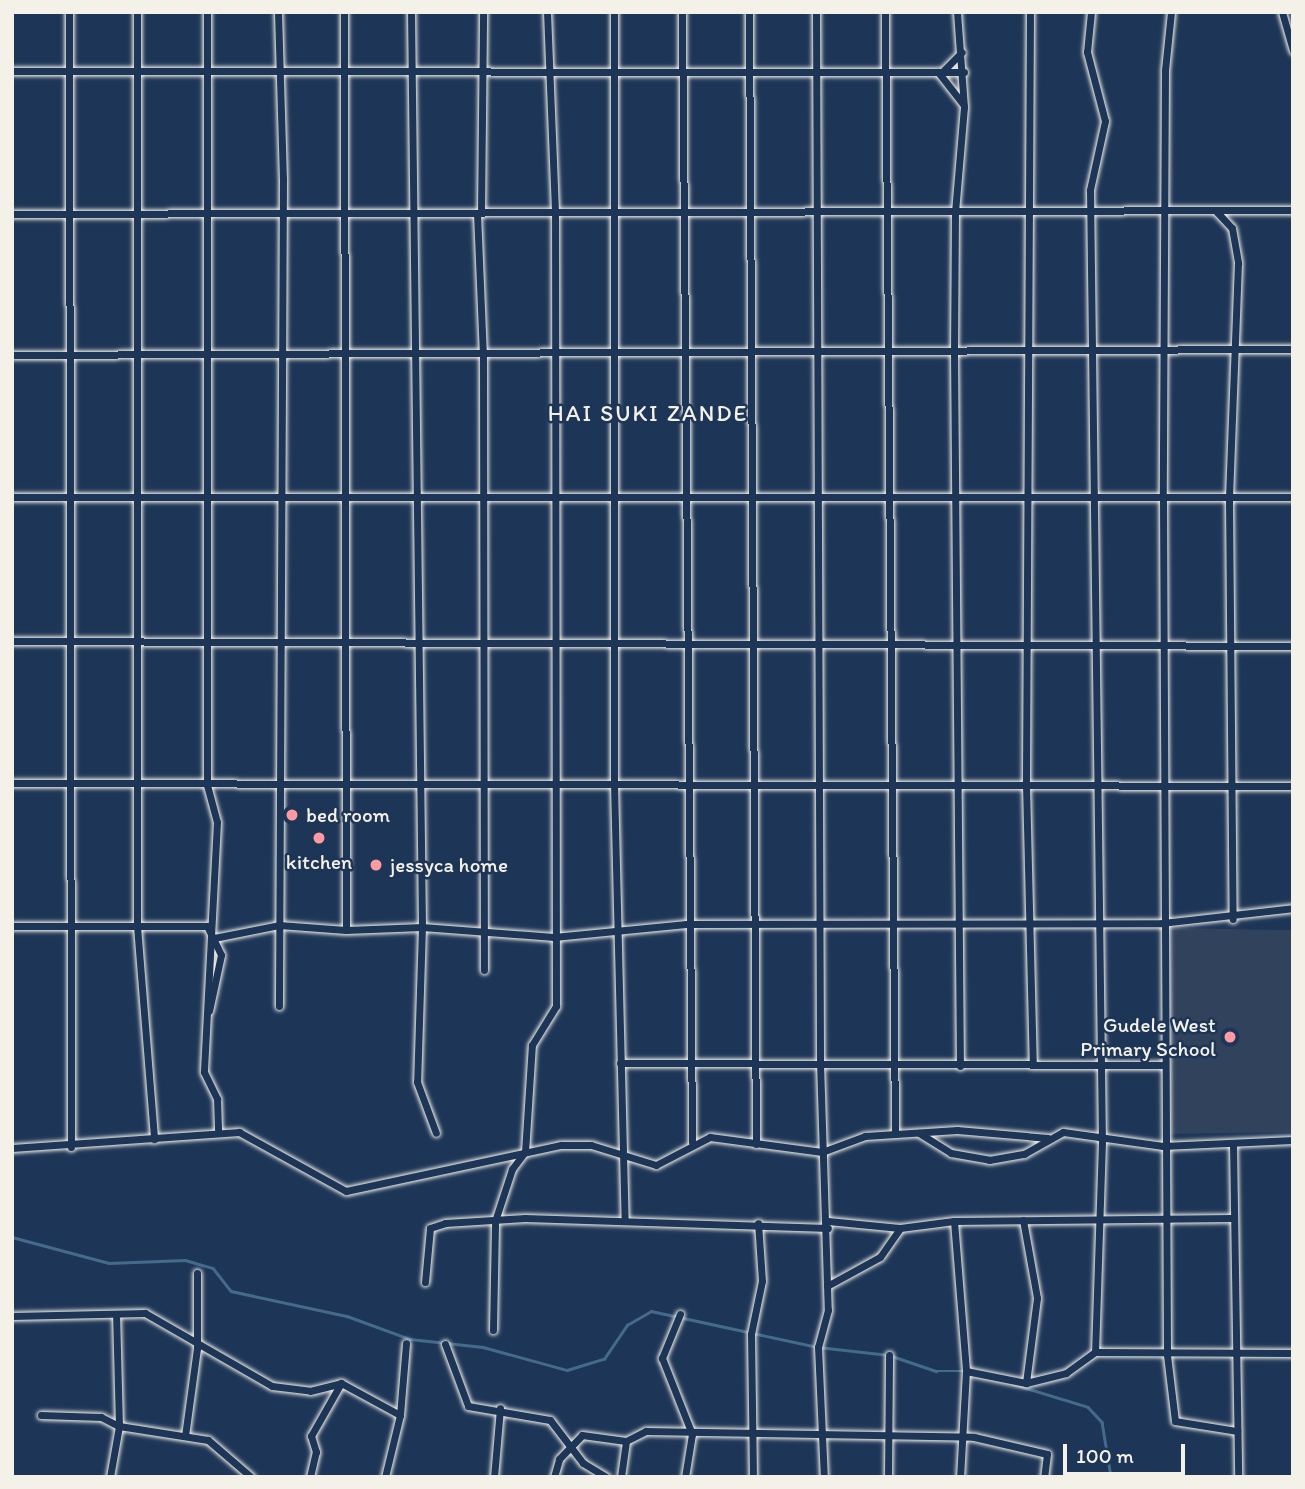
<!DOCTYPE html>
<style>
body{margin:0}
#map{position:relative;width:1305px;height:1489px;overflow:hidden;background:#1d3557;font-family:Itim,sans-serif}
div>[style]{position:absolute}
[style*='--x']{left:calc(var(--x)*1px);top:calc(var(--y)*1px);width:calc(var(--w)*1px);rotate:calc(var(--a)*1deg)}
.built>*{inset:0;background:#31425d}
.stream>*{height:2.5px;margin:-1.25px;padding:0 1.25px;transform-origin:1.25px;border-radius:1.25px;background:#446a8c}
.roads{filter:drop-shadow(0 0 2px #f4f1e8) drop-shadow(0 0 2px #f4f1e8)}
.minor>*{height:7px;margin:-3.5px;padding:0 3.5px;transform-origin:3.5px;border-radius:3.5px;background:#1d3557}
.dots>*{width:19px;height:19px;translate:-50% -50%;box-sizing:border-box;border:4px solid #1d3557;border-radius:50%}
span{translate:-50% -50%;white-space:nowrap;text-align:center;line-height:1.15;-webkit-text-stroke:5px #1d3557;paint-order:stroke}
.poi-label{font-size:21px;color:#f4f1e8}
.left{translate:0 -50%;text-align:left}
.right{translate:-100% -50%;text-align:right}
.neighbourhood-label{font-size:23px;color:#f4f1e8;letter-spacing:2px}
.frame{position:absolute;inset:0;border:14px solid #f4f1e8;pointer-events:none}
.scale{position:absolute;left:1063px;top:1444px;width:122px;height:32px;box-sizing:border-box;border:4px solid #f4f1e8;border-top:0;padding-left:9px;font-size:21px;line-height:24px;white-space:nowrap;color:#f4f1e8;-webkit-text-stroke:5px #1d3557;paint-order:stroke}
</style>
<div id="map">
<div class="built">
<i style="clip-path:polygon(1166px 928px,1291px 930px,1293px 1132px,1169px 1134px)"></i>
</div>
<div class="stream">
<i style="--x:12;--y:1237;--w:100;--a:15"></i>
<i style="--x:109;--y:1263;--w:76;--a:-2.3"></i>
<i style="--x:185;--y:1260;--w:29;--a:16"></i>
<i style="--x:213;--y:1268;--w:29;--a:52"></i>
<i style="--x:231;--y:1291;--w:119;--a:12.2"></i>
<i style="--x:347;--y:1316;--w:67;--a:20.1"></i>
<i style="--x:410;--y:1339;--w:73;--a:6.3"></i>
<i style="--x:483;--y:1347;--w:87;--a:15.3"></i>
<i style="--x:567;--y:1370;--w:39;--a:-17"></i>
<i style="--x:604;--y:1359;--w:41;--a:-55.9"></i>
<i style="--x:627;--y:1325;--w:28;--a:-30"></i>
<i style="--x:651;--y:1311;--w:171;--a:12.2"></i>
<i style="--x:818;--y:1347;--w:71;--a:6.4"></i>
<i style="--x:889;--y:1355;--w:50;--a:18.8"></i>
<i style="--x:936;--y:1371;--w:30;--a:0"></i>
<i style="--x:1013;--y:1384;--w:78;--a:17"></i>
<i style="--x:1088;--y:1407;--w:21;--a:47"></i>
<i style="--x:1102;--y:1422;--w:56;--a:80.7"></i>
</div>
<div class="roads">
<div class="minor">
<i style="--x:69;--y:12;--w:1135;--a:89.9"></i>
<i style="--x:137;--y:12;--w:914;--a:90"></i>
<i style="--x:137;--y:926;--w:214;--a:85.4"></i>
<i style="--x:207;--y:12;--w:773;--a:90"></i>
<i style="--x:207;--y:785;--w:38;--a:75"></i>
<i style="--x:217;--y:822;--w:250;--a:93"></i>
<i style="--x:204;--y:1072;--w:30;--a:64"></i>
<i style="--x:217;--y:1099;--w:32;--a:88"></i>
<i style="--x:278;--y:12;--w:167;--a:88.3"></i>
<i style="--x:283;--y:179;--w:827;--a:90.28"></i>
<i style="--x:344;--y:12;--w:918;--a:89.88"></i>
<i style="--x:346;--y:930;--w:76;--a:-2.3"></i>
<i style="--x:422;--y:927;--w:132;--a:4.3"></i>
<i style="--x:554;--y:937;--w:133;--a:-5.6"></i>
<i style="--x:686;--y:924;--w:476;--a:-0.1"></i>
<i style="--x:1162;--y:923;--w:132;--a:-6.5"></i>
<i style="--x:411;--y:12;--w:915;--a:89.31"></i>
<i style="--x:422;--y:927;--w:155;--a:91.8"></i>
<i style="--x:417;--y:1082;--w:54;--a:69.6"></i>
<i style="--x:614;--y:12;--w:772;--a:90"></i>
<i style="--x:614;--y:784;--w:437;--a:88.6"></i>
<i style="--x:682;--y:12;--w:1130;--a:89.49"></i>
<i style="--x:749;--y:12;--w:1132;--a:89.65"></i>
<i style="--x:816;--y:12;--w:1050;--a:89.78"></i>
<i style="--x:820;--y:1062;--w:248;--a:88.2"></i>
<i style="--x:828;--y:1310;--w:38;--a:105"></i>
<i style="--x:818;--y:1347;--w:130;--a:87.4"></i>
<i style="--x:885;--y:12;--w:1122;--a:89.49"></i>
<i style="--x:957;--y:12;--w:95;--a:85.8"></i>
<i style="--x:964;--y:107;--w:104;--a:94.9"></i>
<i style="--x:955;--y:211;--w:142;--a:90.4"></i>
<i style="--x:954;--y:353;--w:713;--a:89.52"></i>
<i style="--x:1030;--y:12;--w:773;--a:90.3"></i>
<i style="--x:1026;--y:785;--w:280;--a:88.6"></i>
<i style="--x:1091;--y:12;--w:40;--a:95.7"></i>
<i style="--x:1087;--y:52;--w:71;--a:75.4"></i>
<i style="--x:1105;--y:121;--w:71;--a:102.3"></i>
<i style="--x:1090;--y:190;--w:952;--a:89.28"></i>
<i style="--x:1102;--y:1142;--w:210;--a:91.9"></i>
<i style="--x:1171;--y:12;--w:58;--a:95.9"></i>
<i style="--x:1165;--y:70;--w:429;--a:90.3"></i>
<i style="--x:1163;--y:499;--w:856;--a:89.73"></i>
<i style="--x:1167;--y:1355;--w:66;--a:83.1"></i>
<i style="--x:1175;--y:1421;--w:63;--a:9.2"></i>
<i style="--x:1282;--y:12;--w:40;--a:74"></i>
<i style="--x:944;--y:70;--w:25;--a:-45"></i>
<i style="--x:12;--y:71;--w:952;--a:0.06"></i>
<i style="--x:938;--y:72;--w:41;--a:52"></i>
<i style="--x:1216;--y:211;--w:23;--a:47"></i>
<i style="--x:1232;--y:228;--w:36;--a:80"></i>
<i style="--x:1238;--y:263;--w:237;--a:92.2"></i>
<i style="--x:1229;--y:500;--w:419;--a:89.5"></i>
<i style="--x:477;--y:213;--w:141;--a:87.6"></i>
<i style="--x:483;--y:354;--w:616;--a:89.91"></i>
<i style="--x:481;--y:213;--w:201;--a:-89.4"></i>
<i style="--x:12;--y:214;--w:1281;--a:-0.18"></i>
<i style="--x:12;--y:355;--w:1281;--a:-0.27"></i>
<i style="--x:12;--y:497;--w:1281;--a:0"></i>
<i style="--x:12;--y:641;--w:1281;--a:0.22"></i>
<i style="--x:12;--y:783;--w:1281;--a:0.13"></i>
<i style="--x:12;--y:926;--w:195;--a:0"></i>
<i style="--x:207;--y:926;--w:32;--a:64"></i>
<i style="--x:221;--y:955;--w:57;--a:102.1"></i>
<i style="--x:214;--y:938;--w:66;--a:-11.3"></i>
<i style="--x:279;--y:925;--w:67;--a:4.3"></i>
<i style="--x:620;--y:1063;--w:542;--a:0.21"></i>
<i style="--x:919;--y:1133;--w:38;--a:32"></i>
<i style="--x:951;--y:1153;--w:39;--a:10"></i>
<i style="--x:989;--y:1160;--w:36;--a:-10"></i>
<i style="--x:1024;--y:1154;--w:45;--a:-29.4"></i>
<i style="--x:1063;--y:1132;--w:101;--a:8"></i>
<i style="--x:1163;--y:1146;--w:130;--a:-2.6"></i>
<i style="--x:1233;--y:1144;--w:333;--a:89.1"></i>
<i style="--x:12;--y:1148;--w:228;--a:-4"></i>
<i style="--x:239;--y:1132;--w:122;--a:28.9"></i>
<i style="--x:346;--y:1191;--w:220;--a:-12.1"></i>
<i style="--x:561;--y:1145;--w:30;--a:0"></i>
<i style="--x:591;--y:1145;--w:68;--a:17.1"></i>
<i style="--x:656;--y:1165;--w:61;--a:-27.4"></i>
<i style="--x:710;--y:1137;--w:113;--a:7.6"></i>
<i style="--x:822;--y:1152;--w:46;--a:-20.4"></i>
<i style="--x:865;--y:1136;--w:92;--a:-3.7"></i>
<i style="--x:957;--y:1130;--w:91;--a:5"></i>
<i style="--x:1023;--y:1220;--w:79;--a:79.8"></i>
<i style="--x:1037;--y:1298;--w:86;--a:97.4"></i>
<i style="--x:828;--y:1221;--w:72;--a:5.6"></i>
<i style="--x:900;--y:1228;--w:54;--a:-7.4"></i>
<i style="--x:954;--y:1221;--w:278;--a:-0.6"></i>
<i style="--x:954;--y:1221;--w:150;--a:85.4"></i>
<i style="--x:966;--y:1371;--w:106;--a:93.2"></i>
<i style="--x:425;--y:1282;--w:54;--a:-84.7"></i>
<i style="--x:430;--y:1228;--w:16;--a:-18"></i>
<i style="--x:445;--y:1223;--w:80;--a:-3.6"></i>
<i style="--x:525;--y:1218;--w:303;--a:1.9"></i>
<i style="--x:827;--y:1286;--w:60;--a:-28.7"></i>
<i style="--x:880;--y:1257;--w:35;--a:-55"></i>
<i style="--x:680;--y:1314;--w:48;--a:112.2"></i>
<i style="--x:662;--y:1358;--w:82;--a:68.5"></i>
<i style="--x:692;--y:1434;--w:44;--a:99.2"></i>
<i style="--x:12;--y:1316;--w:133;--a:-1.3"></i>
<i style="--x:145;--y:1313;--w:146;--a:29.9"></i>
<i style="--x:272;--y:1386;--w:38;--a:7"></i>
<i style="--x:310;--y:1391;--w:32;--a:-14"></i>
<i style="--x:341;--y:1383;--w:67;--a:28.5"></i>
<i style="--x:493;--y:1330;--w:109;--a:-88.9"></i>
<i style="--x:495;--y:1221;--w:55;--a:-71.9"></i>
<i style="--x:512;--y:1169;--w:21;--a:-53"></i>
<i style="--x:525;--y:1152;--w:107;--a:-86.3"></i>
<i style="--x:532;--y:1045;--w:46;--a:-58.4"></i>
<i style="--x:556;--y:1006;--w:795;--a:-90.07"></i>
<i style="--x:555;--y:211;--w:199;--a:-92.3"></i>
<i style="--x:445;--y:1344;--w:66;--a:69.6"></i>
<i style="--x:468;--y:1406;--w:83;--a:9.7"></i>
<i style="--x:550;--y:1420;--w:54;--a:52.5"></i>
<i style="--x:583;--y:1463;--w:27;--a:31"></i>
<i style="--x:966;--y:1371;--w:61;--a:11.3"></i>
<i style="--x:1026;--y:1383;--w:41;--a:-14"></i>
<i style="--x:1066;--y:1373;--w:36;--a:-36"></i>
<i style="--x:1095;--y:1352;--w:198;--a:0.3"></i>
<i style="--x:41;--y:1415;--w:60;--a:1.9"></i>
<i style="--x:101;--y:1417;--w:20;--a:27"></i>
<i style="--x:119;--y:1426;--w:90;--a:8.9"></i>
<i style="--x:208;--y:1440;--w:57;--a:40.7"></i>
<i style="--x:185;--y:1436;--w:89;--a:-82.2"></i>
<i style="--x:197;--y:1348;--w:75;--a:-90"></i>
<i style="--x:110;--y:1477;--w:52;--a:-80"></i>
<i style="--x:119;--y:1426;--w:112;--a:-91.5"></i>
<i style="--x:310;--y:1477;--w:26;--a:-77"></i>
<i style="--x:316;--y:1452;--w:17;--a:-107"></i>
<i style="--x:311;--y:1436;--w:61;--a:-60.5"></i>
<i style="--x:385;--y:1477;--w:64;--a:-76.4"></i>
<i style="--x:400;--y:1415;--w:72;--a:-85.2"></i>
<i style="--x:494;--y:1477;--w:69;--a:-85"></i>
<i style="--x:554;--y:1477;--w:19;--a:-74"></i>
<i style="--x:559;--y:1459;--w:33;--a:-46"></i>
<i style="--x:582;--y:1435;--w:44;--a:7.8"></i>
<i style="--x:621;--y:1477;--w:36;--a:-82"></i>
<i style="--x:626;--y:1441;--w:22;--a:-27"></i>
<i style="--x:646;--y:1431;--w:328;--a:1"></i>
<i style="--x:974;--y:1437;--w:75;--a:13.1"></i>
<i style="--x:1047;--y:1454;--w:23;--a:97"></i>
<i style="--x:753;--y:1477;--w:143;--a:-90.8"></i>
<i style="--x:751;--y:1334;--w:54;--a:-78.3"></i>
<i style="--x:762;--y:1281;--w:58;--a:-93.9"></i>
<i style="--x:888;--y:1477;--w:122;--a:-89.5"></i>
</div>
</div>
<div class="dots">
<i style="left:292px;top:815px;background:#ff9aa2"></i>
<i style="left:319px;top:838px;background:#ff9aa2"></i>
<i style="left:376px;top:865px;background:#ff9aa2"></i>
<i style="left:1230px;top:1037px;background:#ff9aa2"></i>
</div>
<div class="poi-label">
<span class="left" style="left:306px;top:815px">bed room</span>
<span style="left:319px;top:862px">kitchen</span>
<span class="left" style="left:390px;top:865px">jessyca home</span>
<span class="right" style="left:1216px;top:1037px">Gudele West<br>Primary School</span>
</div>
<div class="neighbourhood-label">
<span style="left:648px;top:413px">HAI SUKI ZANDE</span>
</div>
<div class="frame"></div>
<div class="scale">100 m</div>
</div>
